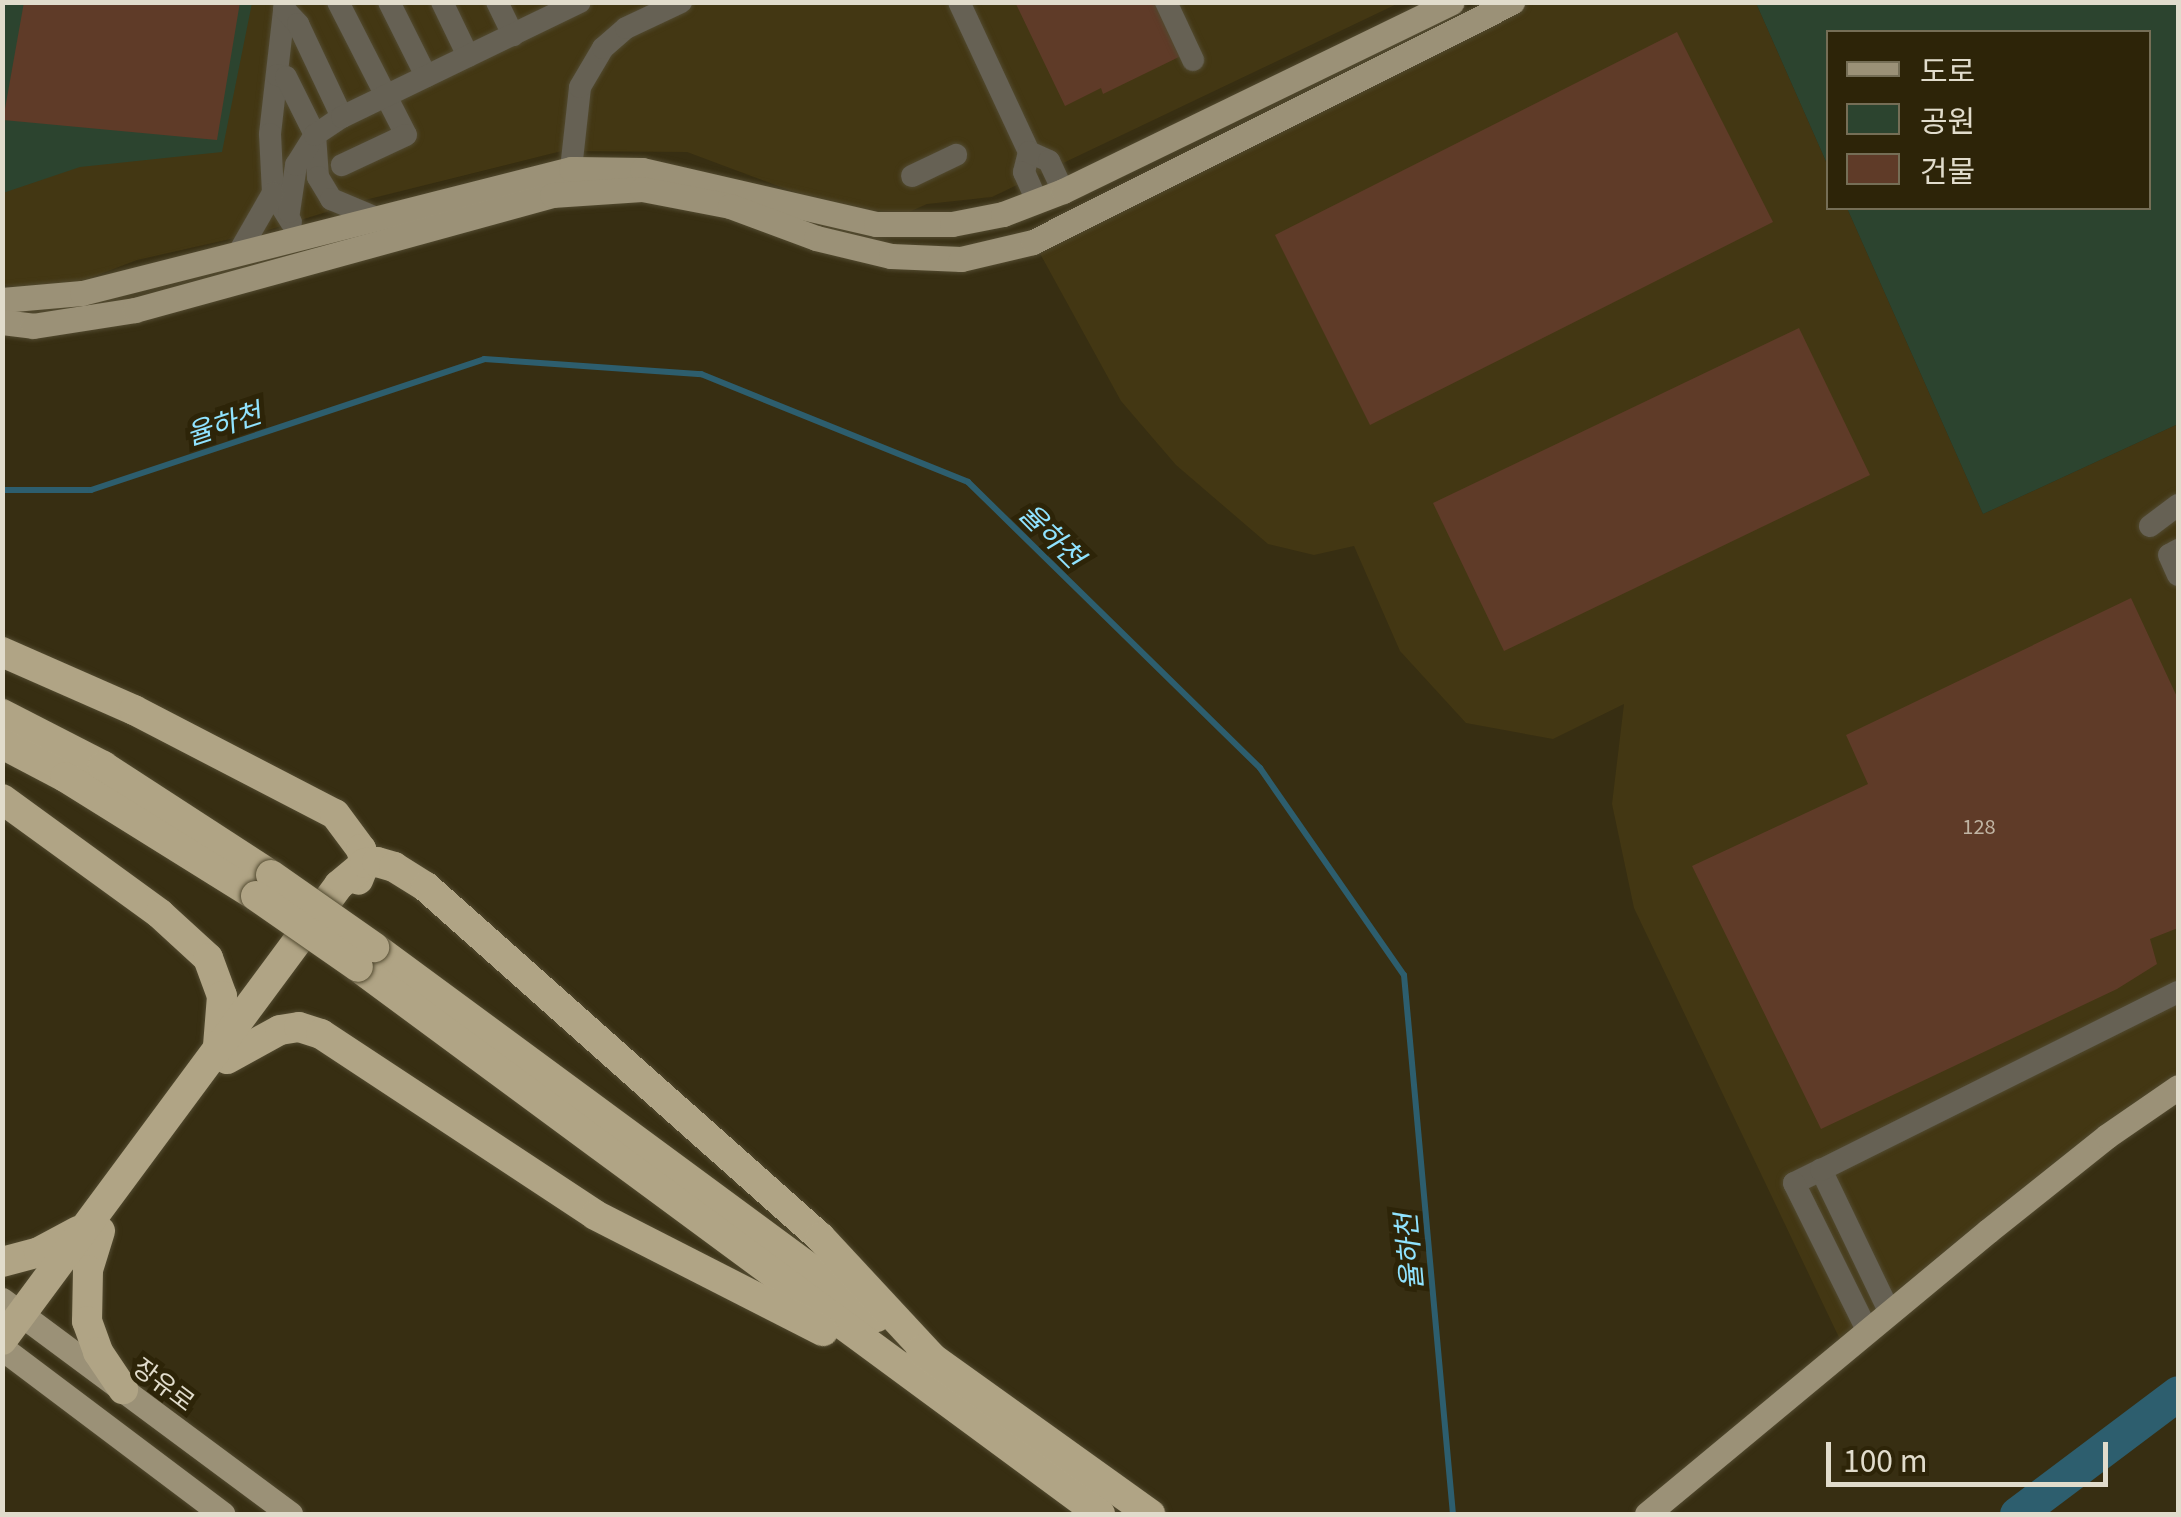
<!DOCTYPE html>
<meta charset="utf-8">
<style>
body{margin:0}
#map{position:relative;width:2181px;height:1517px;overflow:hidden;background:#372e12;font-family:Georgia,"Noto Sans KR",serif}
div>[style]{position:absolute}
[style*='--x']{left:calc(var(--x)*1px);top:calc(var(--y)*1px);width:calc(var(--w)*1px);rotate:calc(var(--a)*1deg)}
.built>*{inset:0;background:#433713}
.green>*{inset:0;background:#2c442f}
.stream>*{height:6px;margin:-3px;padding:0 3px;transform-origin:3px;border-radius:3px;background:#2d5e6e}
.river>*{height:35px;margin:-17.5px;padding:0 17.5px;transform-origin:17.5px;border-radius:17.5px;background:#2d5e6e}
.building>*{inset:0;background:#5f3b28}
.roads{filter:drop-shadow(0 0 2px #524a30) drop-shadow(0 0 2px #524a30)}
.minor>*{height:22px;margin:-11px;padding:0 11px;transform-origin:11px;border-radius:11px;background:#666154}
.major>*{height:25px;margin:-12.5px;padding:0 12.5px;transform-origin:12.5px;border-radius:12.5px;background:#9b9177}
.highway>*{height:30px;margin:-15px;padding:0 15px;transform-origin:15px;border-radius:15px;background:#b0a485}
.bridges{filter:drop-shadow(0 0 2px #524a30) drop-shadow(0 0 2px #524a30)}
.highway-bridge>*{height:30px;margin:-15px;padding:0 15px;transform-origin:15px;border-radius:15px;background:#b0a485}
span{translate:-50% -50%;white-space:nowrap;text-align:center;line-height:1.15;-webkit-text-stroke:10px #2d2408;paint-order:stroke}
.number-label{font-size:20px;color:#c0b4a3}
.number-label span{-webkit-text-stroke-width:0}
.street-label{font-size:25px;color:#e1dccc}
.water-label{font-size:28px;color:#90e3ff;font-style:italic}
.frame{position:absolute;inset:0;border:5px solid #e1dccc;pointer-events:none}
.legend{position:absolute;left:1826px;top:30px;width:325px;height:180px;box-sizing:border-box;background:#2d2408;border:2px solid #756e56;margin:0;padding:12px 18px;list-style:none;font-size:30px;color:#e1dccc}
.legend li{display:flex;align-items:center;gap:20px;height:50px}
.legend b{width:50px;border:2px solid #756e56}
.scale{position:absolute;left:1826px;top:1442px;width:282px;height:45px;box-sizing:border-box;border:5px solid #e1dccc;border-top:0;padding-left:12px;font-size:30px;line-height:35px;white-space:nowrap;color:#e1dccc;-webkit-text-stroke:8px #2d2408;paint-order:stroke}
</style>
<div id="map">
<div class="built">
<i style="clip-path:polygon(3px 3px,1399px 3px,992px 197px,927px 204px,909px 212px,869px 210px,808px 197px,687px 152px,562px 151px,365px 200px,262px 232px,137px 260px,74px 284px,24px 287px,3px 285px)"></i>
<i style="clip-path:polygon(1526px 3px,1756px 3px,1828px 166px,1828px 208px,1847px 208px,1983px 514px,2178px 424px,2178px 1087px,1845px 1350px,1634px 908px,1612px 804px,1624px 704px,1553px 739px,1466px 723px,1400px 651px,1354px 546px,1314px 555px,1268px 544px,1176px 465px,1121px 401px,1032px 239px)"></i>
</div>
<div class="green">
<i style="clip-path:polygon(3px 3px,252px 3px,222px 152px,80px 167px,3px 193px)"></i>
<i style="clip-path:polygon(1756px 3px,2178px 3px,2178px 424px,1983px 514px,1847px 208px,2148px 208px,2148px 32px,1828px 32px,1828px 166px)"></i>
</div>
<div class="stream">
<i style="--x:2;--y:490;--w:89;--a:0"></i>
<i style="--x:91;--y:490;--w:414;--a:-18.4"></i>
<i style="--x:484;--y:359;--w:218;--a:4"></i>
<i style="--x:701;--y:374;--w:288;--a:22"></i>
<i style="--x:968;--y:482;--w:409;--a:44.4"></i>
<i style="--x:1260;--y:768;--w:252;--a:55.2"></i>
<i style="--x:1404;--y:975;--w:541;--a:84.81"></i>
</div>
<div class="river">
<i style="--x:2017;--y:1514;--w:201;--a:-36.9"></i>
</div>
<div class="building">
<i style="clip-path:polygon(24px 2px,240px 2px,217px 140px,3px 120px)"></i>
<i style="clip-path:polygon(1015px 2px,1156px 2px,1181px 56px,1103px 94px,1101px 88px,1065px 106px)"></i>
<i style="clip-path:polygon(1677px 32px,1773px 222px,1370px 425px,1275px 235px)"></i>
<i style="clip-path:polygon(1799px 328px,1870px 475px,1504px 651px,1433px 503px)"></i>
<i style="clip-path:polygon(2131px 598px,2178px 699px,2178px 928px,2150px 939px,2157px 964px,2117px 989px,1821px 1129px,1692px 866px,1868px 784px,1846px 735px)"></i>
</div>
<div class="roads">
<div class="minor">
<i style="--x:285;--y:2;--w:133;--a:96.5"></i>
<i style="--x:270;--y:134;--w:59;--a:87.1"></i>
<i style="--x:273;--y:193;--w:34;--a:58"></i>
<i style="--x:338;--y:2;--w:149;--a:62.9"></i>
<i style="--x:406;--y:135;--w:71;--a:154.9"></i>
<i style="--x:389;--y:2;--w:83;--a:63.4"></i>
<i style="--x:442;--y:2;--w:60;--a:64.3"></i>
<i style="--x:497;--y:2;--w:37;--a:64"></i>
<i style="--x:959;--y:2;--w:166;--a:65"></i>
<i style="--x:1029;--y:152;--w:21;--a:104"></i>
<i style="--x:1024;--y:172;--w:32;--a:66"></i>
<i style="--x:1166;--y:2;--w:64;--a:65"></i>
<i style="--x:284;--y:9;--w:21;--a:47"></i>
<i style="--x:298;--y:24;--w:103;--a:64.7"></i>
<i style="--x:277;--y:75;--w:9;--a:13"></i>
<i style="--x:286;--y:77;--w:65;--a:63.4"></i>
<i style="--x:315;--y:135;--w:42;--a:85.9"></i>
<i style="--x:318;--y:177;--w:26;--a:59"></i>
<i style="--x:331;--y:199;--w:47;--a:22.7"></i>
<i style="--x:1029;--y:152;--w:22;--a:24"></i>
<i style="--x:1049;--y:161;--w:33;--a:65"></i>
<i style="--x:571;--y:169;--w:82;--a:-83.7"></i>
<i style="--x:580;--y:87;--w:45;--a:-59.5"></i>
<i style="--x:603;--y:48;--w:30;--a:-41"></i>
<i style="--x:626;--y:28;--w:61;--a:-25.3"></i>
<i style="--x:912;--y:176;--w:49;--a:-25.5"></i>
<i style="--x:289;--y:212;--w:48;--a:-81.5"></i>
<i style="--x:296;--y:165;--w:36;--a:-58"></i>
<i style="--x:315;--y:135;--w:32;--a:-34"></i>
<i style="--x:342;--y:117;--w:264;--a:-25.8"></i>
<i style="--x:238;--y:254;--w:70;--a:-60.2"></i>
<i style="--x:2150;--y:526;--w:35;--a:-37"></i>
<i style="--x:2178;--y:550;--w:10;--a:151"></i>
<i style="--x:2169;--y:555;--w:22;--a:66"></i>
<i style="--x:1821;--y:1170;--w:30;--a:154"></i>
<i style="--x:1794;--y:1183;--w:164;--a:63.6"></i>
<i style="--x:1889;--y:1311;--w:157;--a:-115.7"></i>
<i style="--x:1821;--y:1170;--w:399;--a:-26.5"></i>
</div>
<div class="major">
<i style="--x:2;--y:300;--w:80;--a:-5"></i>
<i style="--x:82;--y:293;--w:504;--a:-14.23"></i>
<i style="--x:571;--y:169;--w:71;--a:0.8"></i>
<i style="--x:642;--y:170;--w:240;--a:13"></i>
<i style="--x:876;--y:224;--w:76;--a:0"></i>
<i style="--x:952;--y:224;--w:52;--a:-11.1"></i>
<i style="--x:1003;--y:214;--w:64;--a:-21"></i>
<i style="--x:1063;--y:191;--w:432;--a:-25.9"></i>
<i style="--x:2;--y:322;--w:31;--a:7"></i>
<i style="--x:33;--y:326;--w:103;--a:-8.9"></i>
<i style="--x:135;--y:310;--w:433;--a:-15.4"></i>
<i style="--x:552;--y:195;--w:90;--a:-3.8"></i>
<i style="--x:642;--y:189;--w:90;--a:10.9"></i>
<i style="--x:730;--y:206;--w:92;--a:20.4"></i>
<i style="--x:816;--y:238;--w:77;--a:13.5"></i>
<i style="--x:891;--y:256;--w:70;--a:2.5"></i>
<i style="--x:961;--y:259;--w:74;--a:-13.3"></i>
<i style="--x:1033;--y:242;--w:536;--a:-26.61"></i>
<i style="--x:2;--y:1300;--w:359;--a:36.6"></i>
<i style="--x:2;--y:1348;--w:276;--a:37"></i>
<i style="--x:1647;--y:1514;--w:443;--a:-39.7"></i>
<i style="--x:1988;--y:1231;--w:152;--a:-38.6"></i>
<i style="--x:2107;--y:1136;--w:86;--a:-34.6"></i>
</div>
<div class="highway">
<i style="--x:2;--y:652;--w:144;--a:23.7"></i>
<i style="--x:134;--y:710;--w:226;--a:27.4"></i>
<i style="--x:335;--y:814;--w:44;--a:53.4"></i>
<i style="--x:361;--y:849;--w:15;--a:74"></i>
<i style="--x:365;--y:863;--w:18;--a:112"></i>
<i style="--x:2;--y:714;--w:114;--a:27.2"></i>
<i style="--x:103;--y:766;--w:200;--a:33"></i>
<i style="--x:2;--y:744;--w:71;--a:27.6"></i>
<i style="--x:65;--y:777;--w:225;--a:31.9"></i>
<i style="--x:2;--y:799;--w:195;--a:36"></i>
<i style="--x:160;--y:914;--w:65;--a:42.5"></i>
<i style="--x:208;--y:958;--w:40;--a:69.8"></i>
<i style="--x:222;--y:996;--w:50;--a:94.6"></i>
<i style="--x:374;--y:947;--w:624;--a:36.39"></i>
<i style="--x:358;--y:967;--w:922;--a:36.4"></i>
<i style="--x:227;--y:1059;--w:60;--a:-28.7"></i>
<i style="--x:280;--y:1030;--w:19;--a:-9"></i>
<i style="--x:299;--y:1027;--w:23;--a:18"></i>
<i style="--x:321;--y:1034;--w:328;--a:33.4"></i>
<i style="--x:595;--y:1215;--w:256;--a:27"></i>
<i style="--x:100;--y:1231;--w:41;--a:107.1"></i>
<i style="--x:88;--y:1270;--w:51;--a:91.1"></i>
<i style="--x:87;--y:1321;--w:33;--a:70"></i>
<i style="--x:98;--y:1352;--w:45;--a:56"></i>
<i style="--x:2;--y:1262;--w:38;--a:-15"></i>
<i style="--x:39;--y:1252;--w:44;--a:-28.3"></i>
<i style="--x:2;--y:1340;--w:566;--a:-53.47"></i>
<i style="--x:339;--y:885;--w:34;--a:-40"></i>
<i style="--x:365;--y:863;--w:12;--a:-5"></i>
<i style="--x:377;--y:862;--w:18;--a:16"></i>
<i style="--x:394;--y:867;--w:38;--a:32"></i>
<i style="--x:426;--y:887;--w:527;--a:41.62"></i>
<i style="--x:820;--y:1237;--w:171;--a:47.1"></i>
<i style="--x:921;--y:1350;--w:282;--a:35.6"></i>
</div>
</div>
<div class="bridges">
<div class="highway-bridge">
<i style="--x:271;--y:875;--w:126;--a:35"></i>
<i style="--x:256;--y:896;--w:124;--a:34.8"></i>
</div>
</div>
<div class="number-label">
<span style="left:1979px;top:825px">128</span>
</div>
<div class="street-label">
<span style="left:165px;top:1383px;rotate:37deg">장유로</span>
</div>
<div class="water-label">
<span style="left:223px;top:422px;rotate:-18deg">율하천</span>
<span style="left:1053px;top:534px;rotate:45deg">율하천</span>
<span style="left:1407px;top:1252px;rotate:-95deg">율하천</span>
</div>
<div class="frame"></div>
<ul class="legend">
<li><b style="height:12px;background:#9b9177"></b>도로</li>
<li><b style="height:28px;background:#2c442f"></b>공원</li>
<li><b style="height:28px;background:#5f3b28"></b>건물</li>
</ul>
<div class="scale">100 m</div>
</div>
